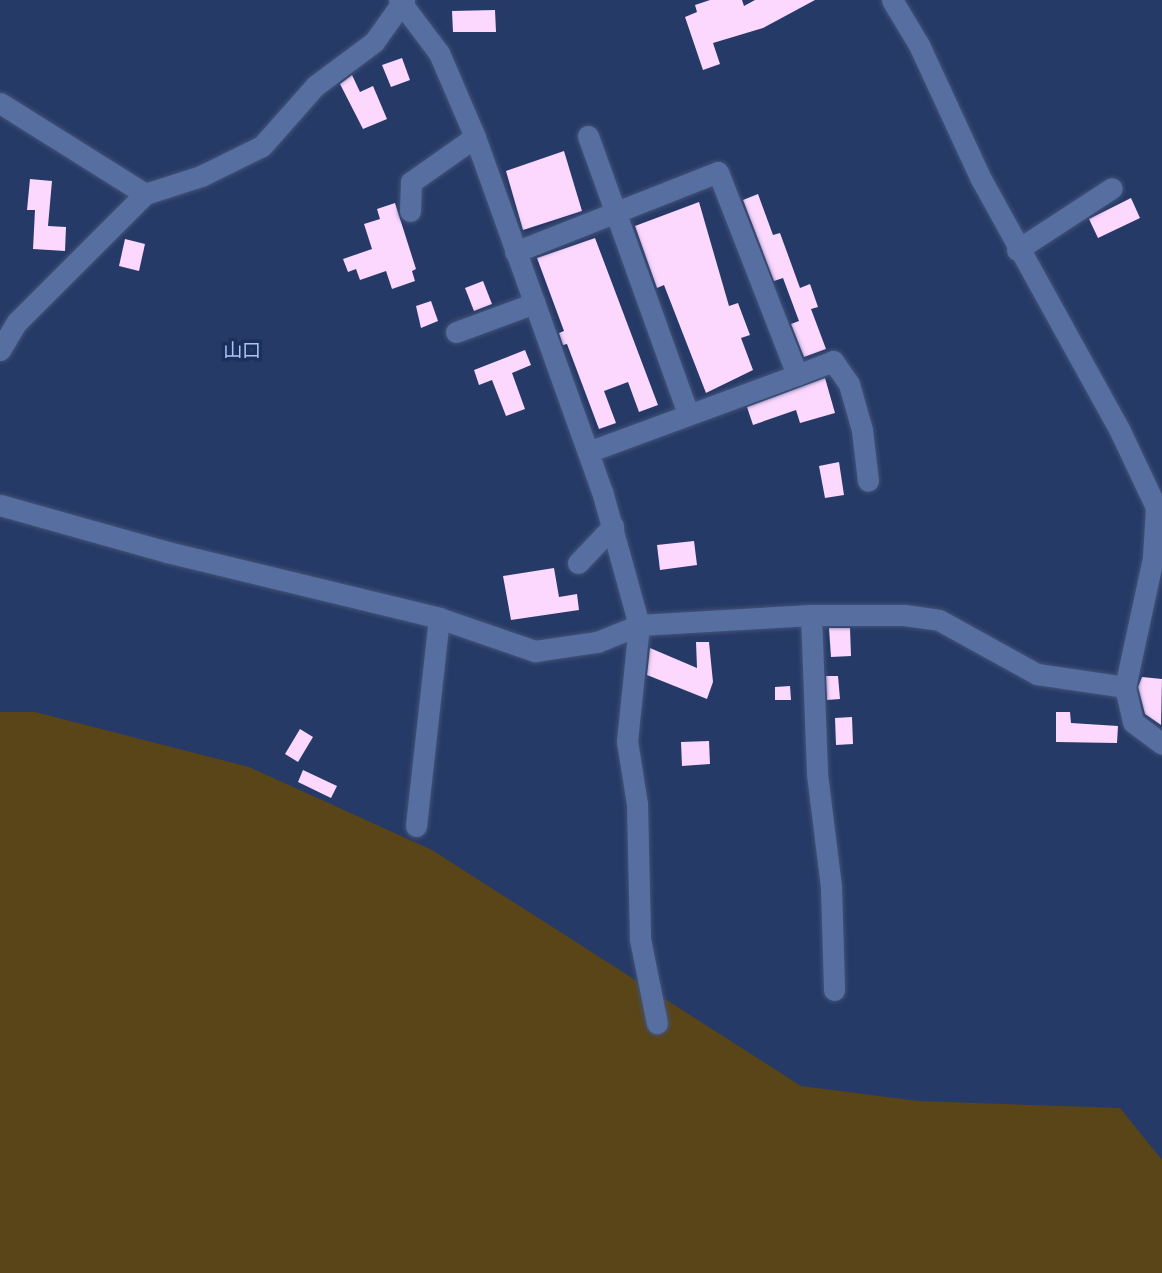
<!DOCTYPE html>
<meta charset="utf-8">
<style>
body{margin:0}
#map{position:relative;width:1162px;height:1273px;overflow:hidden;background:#263a67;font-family:Manrope,"Noto Sans JP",sans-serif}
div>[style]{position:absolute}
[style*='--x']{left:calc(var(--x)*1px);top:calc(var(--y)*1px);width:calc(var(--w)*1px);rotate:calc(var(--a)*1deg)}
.green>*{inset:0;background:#594518}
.building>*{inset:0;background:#fcd7fe}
.roads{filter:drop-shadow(0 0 2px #435378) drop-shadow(0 0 2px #435378)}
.minor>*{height:21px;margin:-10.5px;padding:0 10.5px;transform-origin:10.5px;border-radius:10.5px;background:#576fa0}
span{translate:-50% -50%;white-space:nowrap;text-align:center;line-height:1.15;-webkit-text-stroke:7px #1c305c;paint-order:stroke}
.neighbourhood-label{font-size:19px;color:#a9c4fa}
</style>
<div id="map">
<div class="green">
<i style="clip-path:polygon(0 712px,35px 712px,249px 767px,432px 850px,801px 1086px,918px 1101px,1120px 1108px,1162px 1160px,1162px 1273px,0 1273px)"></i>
</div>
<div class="building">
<i style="clip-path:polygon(710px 0,742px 0,744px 6px,755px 0,815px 0,763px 28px,713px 43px,720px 64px,703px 70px,685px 17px,697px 12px,695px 5px)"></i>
<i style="clip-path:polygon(495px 10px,496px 32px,453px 32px,452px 11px)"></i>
<i style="clip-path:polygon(402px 58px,410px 80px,391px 87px,382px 65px)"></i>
<i style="clip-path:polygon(352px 75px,360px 92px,373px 86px,387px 119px,363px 129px,340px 84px)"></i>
<i style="clip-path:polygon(564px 151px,582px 211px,523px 230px,506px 171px)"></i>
<i style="clip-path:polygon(30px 179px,52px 181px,48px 226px,66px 227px,65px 251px,33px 249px,35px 210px,27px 210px)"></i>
<i style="clip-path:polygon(758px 194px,773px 235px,780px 233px,800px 288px,810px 284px,818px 307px,811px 309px,826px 349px,804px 357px,791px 324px,799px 321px,783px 278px,774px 281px,743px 200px)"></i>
<i style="clip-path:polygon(1131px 198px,1140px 218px,1098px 238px,1089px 219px)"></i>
<i style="clip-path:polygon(699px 202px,729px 306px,738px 303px,750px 335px,741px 338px,753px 370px,706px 393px,664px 285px,657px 288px,635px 226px)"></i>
<i style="clip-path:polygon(395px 203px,416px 269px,412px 271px,415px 281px,392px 289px,386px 271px,360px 280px,356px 269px,348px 272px,343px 259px,372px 249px,364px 224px,380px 219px,377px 209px)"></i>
<i style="clip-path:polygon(595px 238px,658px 405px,639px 412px,628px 382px,604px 391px,616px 423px,599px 429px,567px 344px,563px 345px,559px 333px,564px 331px,537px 258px)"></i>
<i style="clip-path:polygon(125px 239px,145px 244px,139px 271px,119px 266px)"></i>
<i style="clip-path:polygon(483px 281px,492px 304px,474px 311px,465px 288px)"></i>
<i style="clip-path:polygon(431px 301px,438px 321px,421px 328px,416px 306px)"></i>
<i style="clip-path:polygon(525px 350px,531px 365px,512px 373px,525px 409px,506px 416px,492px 380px,479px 385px,474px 370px)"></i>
<i style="clip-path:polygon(825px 378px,835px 413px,800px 423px,796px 410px,753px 425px,747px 407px)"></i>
<i style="clip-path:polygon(839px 462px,844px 495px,825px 498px,819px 466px)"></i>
<i style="clip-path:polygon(694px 541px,697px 565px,660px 570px,657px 545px)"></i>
<i style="clip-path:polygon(554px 568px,559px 597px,577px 594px,579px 610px,511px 620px,503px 576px)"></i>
<i style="clip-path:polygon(829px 628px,850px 628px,851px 656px,831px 657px)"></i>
<i style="clip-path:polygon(696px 642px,709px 642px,713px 682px,707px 699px,647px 675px,650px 648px,697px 668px)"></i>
<i style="clip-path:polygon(826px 676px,838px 676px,840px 699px,827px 700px)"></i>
<i style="clip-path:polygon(1142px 677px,1162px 679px,1161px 725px,1145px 714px,1138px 687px)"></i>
<i style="clip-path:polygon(790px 686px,791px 700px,775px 700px,775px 687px)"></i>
<i style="clip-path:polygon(1056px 712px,1070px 712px,1071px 723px,1118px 726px,1117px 743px,1056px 742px)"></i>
<i style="clip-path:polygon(852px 717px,853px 744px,836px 745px,835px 718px)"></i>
<i style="clip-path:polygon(300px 729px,313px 737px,298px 762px,285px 754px)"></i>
<i style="clip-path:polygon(709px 741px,710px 764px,682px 766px,681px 742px)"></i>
<i style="clip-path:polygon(303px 770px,337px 786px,331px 798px,298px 782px)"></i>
</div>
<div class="roads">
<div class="minor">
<i style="--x:399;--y:0;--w:66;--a:53"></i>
<i style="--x:439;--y:53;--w:91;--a:66.8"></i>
<i style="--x:475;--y:137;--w:376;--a:70.3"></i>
<i style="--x:602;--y:491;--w:139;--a:74.6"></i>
<i style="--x:639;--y:625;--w:117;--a:95.9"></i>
<i style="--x:627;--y:741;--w:64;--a:81"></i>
<i style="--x:637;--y:804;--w:135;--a:88.7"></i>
<i style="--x:640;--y:939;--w:86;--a:78.6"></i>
<i style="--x:892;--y:0;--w:52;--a:59"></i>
<i style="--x:919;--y:45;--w:148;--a:65.2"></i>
<i style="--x:981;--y:179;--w:288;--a:61.1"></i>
<i style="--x:1120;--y:431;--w:84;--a:64.7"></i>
<i style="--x:1156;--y:507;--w:51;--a:93.4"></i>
<i style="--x:1153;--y:558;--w:132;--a:102.2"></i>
<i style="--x:1125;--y:687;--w:36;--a:77"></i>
<i style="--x:1133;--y:722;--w:36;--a:37"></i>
<i style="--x:0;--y:103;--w:171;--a:32.1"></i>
<i style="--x:588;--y:136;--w:295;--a:70.2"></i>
<i style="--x:410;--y:211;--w:29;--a:-88"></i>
<i style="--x:411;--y:182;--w:78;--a:-35.1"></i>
<i style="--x:1017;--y:250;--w:113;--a:-33.1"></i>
<i style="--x:515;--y:252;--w:218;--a:-21.5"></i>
<i style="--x:718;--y:172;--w:218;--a:68.7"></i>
<i style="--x:797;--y:375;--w:223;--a:159.8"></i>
<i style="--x:456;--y:332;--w:84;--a:-20.2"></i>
<i style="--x:0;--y:350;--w:33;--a:-59"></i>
<i style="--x:17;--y:322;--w:181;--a:-45"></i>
<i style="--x:145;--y:194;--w:59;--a:-17.8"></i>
<i style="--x:201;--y:176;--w:68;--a:-26.2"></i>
<i style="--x:262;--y:146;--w:80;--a:-48.5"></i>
<i style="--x:315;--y:86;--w:74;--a:-36.7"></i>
<i style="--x:374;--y:42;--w:52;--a:-54.5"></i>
<i style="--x:797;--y:375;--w:39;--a:-21"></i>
<i style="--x:833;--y:361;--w:28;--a:55"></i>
<i style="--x:849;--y:384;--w:48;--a:74.2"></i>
<i style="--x:862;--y:430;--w:51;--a:83.3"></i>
<i style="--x:0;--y:505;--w:173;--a:15.7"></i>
<i style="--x:167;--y:552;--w:280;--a:13.6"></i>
<i style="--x:439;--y:618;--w:102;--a:19"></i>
<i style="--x:535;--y:651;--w:63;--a:-8.3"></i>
<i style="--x:597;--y:642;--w:45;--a:-22"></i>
<i style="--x:639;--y:625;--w:172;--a:-3.3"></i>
<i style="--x:811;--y:615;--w:93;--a:0"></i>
<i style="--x:904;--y:615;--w:35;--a:8"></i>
<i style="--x:939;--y:620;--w:112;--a:28.9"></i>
<i style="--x:1037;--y:674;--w:89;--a:8.4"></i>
<i style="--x:578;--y:563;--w:51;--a:-46.6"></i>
<i style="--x:811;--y:615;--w:159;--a:87.8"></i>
<i style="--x:817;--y:774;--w:114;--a:82.9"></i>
<i style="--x:831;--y:887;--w:103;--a:88.3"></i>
<i style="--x:416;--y:826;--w:209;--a:-83.7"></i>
</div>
</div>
<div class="neighbourhood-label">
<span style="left:242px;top:351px">山口</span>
</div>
</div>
